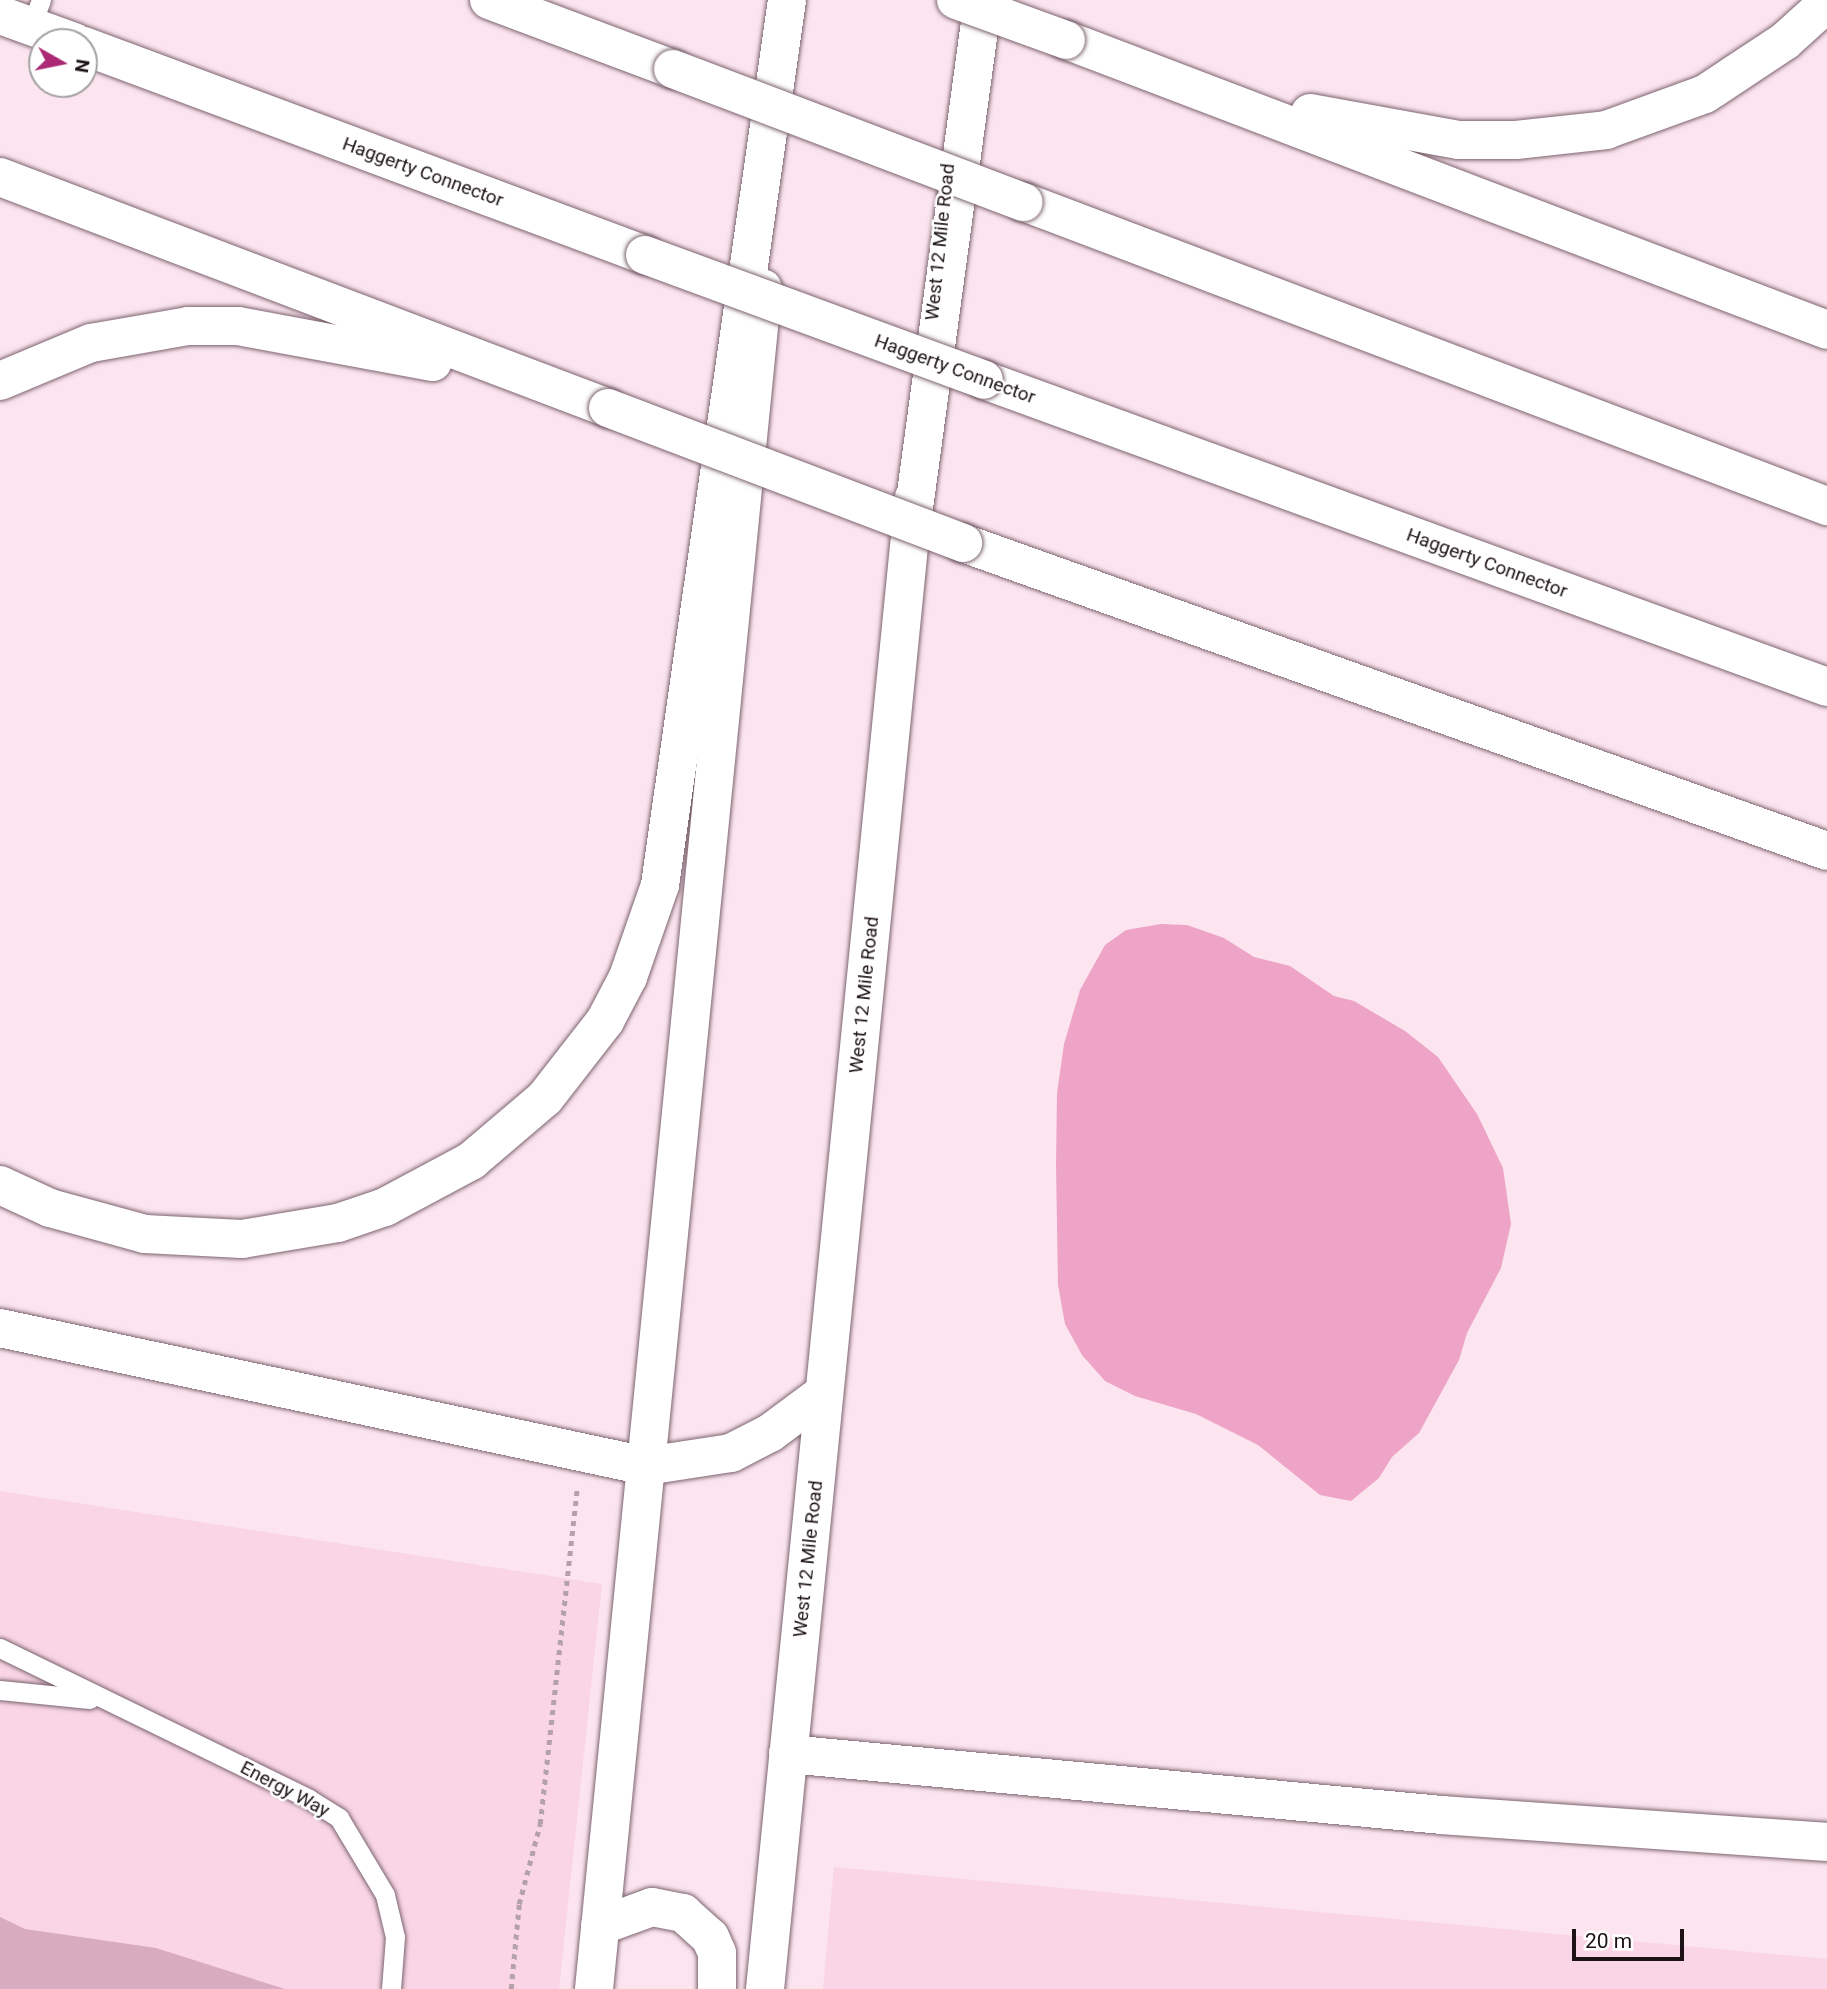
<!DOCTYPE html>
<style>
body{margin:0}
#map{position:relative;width:1827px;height:1989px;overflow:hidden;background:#fce5ef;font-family:Roboto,sans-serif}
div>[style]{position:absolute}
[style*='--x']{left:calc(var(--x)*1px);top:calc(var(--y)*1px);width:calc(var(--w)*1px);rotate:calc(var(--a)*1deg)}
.built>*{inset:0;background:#f9d5e5}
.green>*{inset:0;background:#d8abbf}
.water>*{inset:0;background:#eda4c6}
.path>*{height:4.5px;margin-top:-2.25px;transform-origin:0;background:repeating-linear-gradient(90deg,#b4a1a9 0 5px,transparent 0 10px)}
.roads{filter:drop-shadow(0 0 2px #7c646f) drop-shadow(0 0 2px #7c646f)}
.lane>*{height:19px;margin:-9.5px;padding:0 9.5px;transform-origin:9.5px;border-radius:9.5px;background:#fff}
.secondary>*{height:38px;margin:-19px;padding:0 19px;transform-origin:19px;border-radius:19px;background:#fff}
.highway>*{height:38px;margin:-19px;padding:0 19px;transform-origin:19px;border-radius:19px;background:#fff}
.bridges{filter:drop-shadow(0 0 2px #7c646f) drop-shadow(0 0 2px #7c646f)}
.highway-bridge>*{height:38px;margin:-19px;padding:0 19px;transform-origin:19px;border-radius:19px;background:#fff}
span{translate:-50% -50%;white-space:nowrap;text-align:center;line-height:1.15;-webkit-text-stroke:5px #fff;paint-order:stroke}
.street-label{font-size:19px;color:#1d1317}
.north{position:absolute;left:28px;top:28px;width:70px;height:70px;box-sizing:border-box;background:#fff;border:2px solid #a5a1a2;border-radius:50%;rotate:99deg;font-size:19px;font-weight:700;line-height:28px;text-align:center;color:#1d1317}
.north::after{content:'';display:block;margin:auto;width:24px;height:32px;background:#ac2a75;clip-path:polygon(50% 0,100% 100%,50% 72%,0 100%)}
.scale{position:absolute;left:1572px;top:1929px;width:112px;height:32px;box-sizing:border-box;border:4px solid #1d1317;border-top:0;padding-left:9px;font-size:21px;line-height:24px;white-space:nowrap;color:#1d1317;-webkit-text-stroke:5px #fff;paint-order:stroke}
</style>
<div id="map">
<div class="built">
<i style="clip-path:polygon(0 1491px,602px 1584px,559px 1989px,0 1989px)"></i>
<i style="clip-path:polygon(834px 1867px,1827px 1959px,1827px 1989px,823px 1989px)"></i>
</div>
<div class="green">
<i style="clip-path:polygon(0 1917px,25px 1929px,156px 1948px,285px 1989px,0 1989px)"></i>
</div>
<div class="water">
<i style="clip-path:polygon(1161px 924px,1187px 925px,1224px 938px,1254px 957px,1290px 966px,1334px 996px,1354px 1001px,1405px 1031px,1438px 1057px,1477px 1114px,1503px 1168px,1511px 1224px,1501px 1268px,1467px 1333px,1459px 1360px,1419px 1433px,1392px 1457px,1379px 1478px,1351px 1501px,1320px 1495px,1258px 1445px,1196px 1414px,1135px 1396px,1105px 1381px,1082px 1355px,1065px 1324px,1058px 1285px,1056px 1164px,1057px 1093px,1064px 1044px,1080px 990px,1105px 945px,1126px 930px)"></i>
</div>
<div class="path">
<i style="--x:511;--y:1989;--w:85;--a:-84.6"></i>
<i style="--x:519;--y:1904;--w:83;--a:-75.3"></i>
<i style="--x:540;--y:1824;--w:338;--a:-83.7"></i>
</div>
<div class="roads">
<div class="lane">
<i style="--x:31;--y:26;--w:28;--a:-69"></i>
<i style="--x:0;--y:1648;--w:344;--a:26"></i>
<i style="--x:309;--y:1799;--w:36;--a:32"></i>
<i style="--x:339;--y:1818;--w:90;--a:59.1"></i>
<i style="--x:385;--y:1895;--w:43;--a:76.6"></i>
<i style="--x:395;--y:1937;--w:52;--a:94.4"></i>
<i style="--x:0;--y:1690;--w:90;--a:5.7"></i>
</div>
<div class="secondary">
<i style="--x:646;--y:1466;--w:86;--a:-8.7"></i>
<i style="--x:731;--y:1453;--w:44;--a:-27.1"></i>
<i style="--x:770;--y:1433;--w:67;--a:-36.5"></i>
<i style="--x:600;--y:1926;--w:55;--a:-20.1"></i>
<i style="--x:652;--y:1907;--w:32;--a:11"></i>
<i style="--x:683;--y:1913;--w:36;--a:42"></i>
<i style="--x:710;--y:1937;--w:17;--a:66"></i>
<i style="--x:717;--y:1953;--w:36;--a:90"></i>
<i style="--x:594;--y:1989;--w:1709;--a:-84.33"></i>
<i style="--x:765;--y:1989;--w:1499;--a:-84.3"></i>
</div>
<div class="highway">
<i style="--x:489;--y:0;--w:197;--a:20.6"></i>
<i style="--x:0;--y:15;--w:79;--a:20"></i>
<i style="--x:1066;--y:40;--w:814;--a:20.86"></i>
<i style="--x:84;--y:46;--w:599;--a:20.43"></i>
<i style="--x:1310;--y:113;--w:151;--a:10.3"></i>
<i style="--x:1459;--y:140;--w:57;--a:0"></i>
<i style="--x:1516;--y:140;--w:91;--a:-6.3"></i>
<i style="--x:1606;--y:130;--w:105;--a:-20"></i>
<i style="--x:1705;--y:94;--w:96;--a:-33.5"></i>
<i style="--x:1785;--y:41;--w:57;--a:-42.1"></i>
<i style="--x:0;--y:177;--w:650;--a:20.8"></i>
<i style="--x:1024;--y:202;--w:859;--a:20.74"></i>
<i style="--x:984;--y:380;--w:897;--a:20.01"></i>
<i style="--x:0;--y:381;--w:99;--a:-22.7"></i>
<i style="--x:91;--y:343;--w:98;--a:-9.9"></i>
<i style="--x:188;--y:326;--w:50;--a:0"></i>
<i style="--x:238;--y:326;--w:198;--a:10.5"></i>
<i style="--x:911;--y:530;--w:535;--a:-82.26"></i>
<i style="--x:963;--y:543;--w:917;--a:19.62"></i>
<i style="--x:0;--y:1185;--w:55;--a:24.7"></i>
<i style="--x:50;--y:1208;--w:98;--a:15.3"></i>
<i style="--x:145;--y:1234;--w:97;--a:3"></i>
<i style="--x:242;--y:1239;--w:97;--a:-9.5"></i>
<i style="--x:338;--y:1223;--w:50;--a:-18.8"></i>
<i style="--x:385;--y:1207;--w:98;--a:-28.1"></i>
<i style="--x:471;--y:1161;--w:97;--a:-40.4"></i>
<i style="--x:545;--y:1098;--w:98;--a:-52.1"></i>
<i style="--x:605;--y:1021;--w:50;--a:-62.4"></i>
<i style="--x:628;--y:977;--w:97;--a:-70.8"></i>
<i style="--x:660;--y:885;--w:894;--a:-81.83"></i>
<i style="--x:0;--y:1328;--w:661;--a:12.06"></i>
<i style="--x:788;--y:1754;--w:657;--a:5.33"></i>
<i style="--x:1442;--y:1815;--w:386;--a:4"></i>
</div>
</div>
<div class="bridges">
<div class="highway-bridge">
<i style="--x:956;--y:0;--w:117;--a:20"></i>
<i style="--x:673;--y:69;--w:375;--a:20.8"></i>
<i style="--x:645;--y:255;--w:361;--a:20.2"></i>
<i style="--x:608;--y:408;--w:380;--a:20.8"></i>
</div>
</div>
<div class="street-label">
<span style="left:423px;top:172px;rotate:20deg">Haggerty Connector</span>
<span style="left:940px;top:242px;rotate:-84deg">West 12 Mile Road</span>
<span style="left:955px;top:369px;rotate:20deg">Haggerty Connector</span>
<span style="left:1487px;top:563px;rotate:20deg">Haggerty Connector</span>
<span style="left:864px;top:995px;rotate:-84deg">West 12 Mile Road</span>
<span style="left:808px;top:1559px;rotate:-84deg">West 12 Mile Road</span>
<span style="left:285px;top:1789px;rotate:28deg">Energy Way</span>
</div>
<div class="north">N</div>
<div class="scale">20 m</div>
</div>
